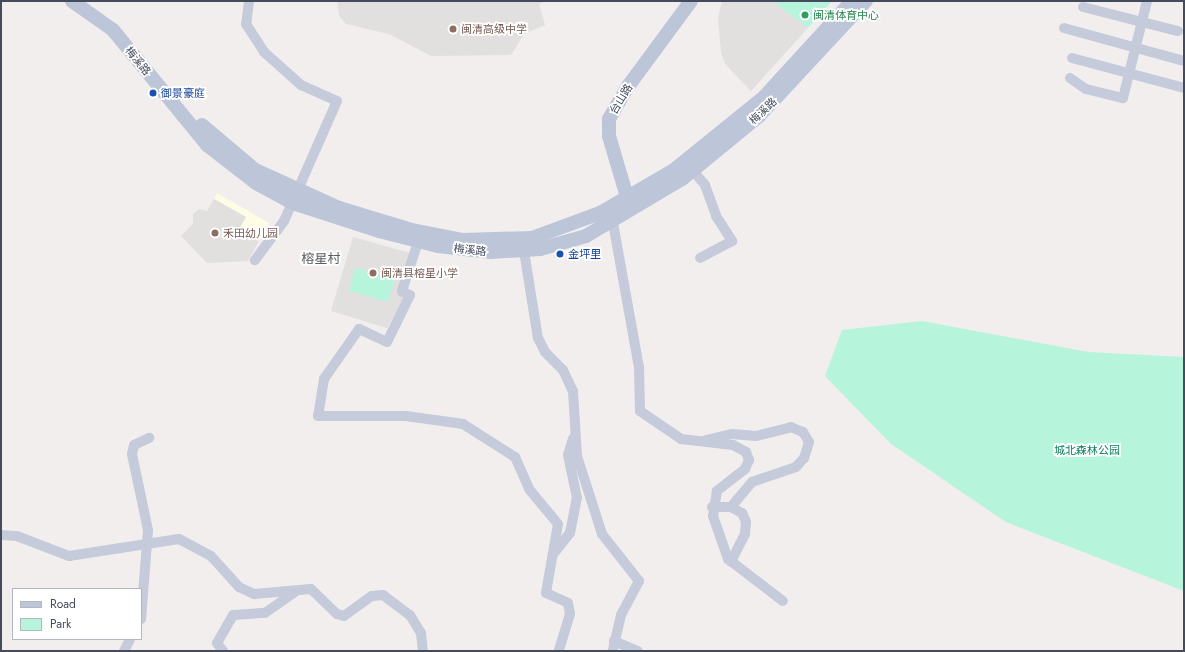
<!DOCTYPE html>
<meta charset="utf-8">
<style>
body{margin:0}
#map{position:relative;width:1185px;height:652px;overflow:hidden;background:#f1eeed;font-family:Jost,"Noto Sans SC",sans-serif}
div>[style]{position:absolute}
[style*='--x']{left:calc(var(--x)*1px);top:calc(var(--y)*1px);width:calc(var(--w)*1px);rotate:calc(var(--a)*1deg)}
.commercial>*{inset:0;background:#fefce4}
.education>*{inset:0;background:#e2dfdf}
.green>*{inset:0;background:#b6f4dc}
.street>*{height:10px;margin:-5px;padding:0 5px;transform-origin:5px;border-radius:5px;background:#c5cbda}
.secondary>*{height:14px;margin:-7px;padding:0 7px;transform-origin:7px;border-radius:7px;background:#bdc5d9}
.dots>*{width:11px;height:11px;translate:-50% -50%;box-sizing:border-box;border:2px solid #fff;border-radius:50%}
span{translate:-50% -50%;white-space:nowrap;text-align:center;line-height:1.15;-webkit-text-stroke:3.5px #fff;paint-order:stroke}
.leisure-label{font-size:11px;color:#27864d}
.left{translate:0 -50%;text-align:left}
.education-label{font-size:11px;color:#785e54}
.street-label{font-size:11px;color:#444b5d}
.transit-label{font-size:11px;color:#164399}
.park-label{font-size:11px;color:#0c8161}
.quarter-label{font-size:13px;color:#595c63}
.frame{position:absolute;inset:0;border:2px solid #444b5d;pointer-events:none}
.legend{position:absolute;left:12px;top:588px;width:130px;height:52px;box-sizing:border-box;background:#fff;border:1px solid #b4b7be;margin:0;padding:5px 7px;list-style:none;font-size:12px;color:#444b5d}
.legend li{display:flex;align-items:center;gap:8px;height:20px}
.legend b{width:20px;border:1px solid #b4b7be}
</style>
<div id="map">
<div class="commercial">
<i style="clip-path:polygon(217px 193px,269px 223px,259px 241px,239px 229px,246px 217px,214px 199px)"></i>
</div>
<div class="education">
<i style="clip-path:polygon(337px 1px,547px 1px,539px 4px,545px 25px,524px 34px,511px 55px,431px 56px,389px 34px,346px 24px,339px 16px)"></i>
<i style="clip-path:polygon(722px 1px,773px 1px,808px 28px,751px 91px,725px 64px,721px 52px,718px 18px)"></i>
<i style="clip-path:polygon(214px 199px,246px 217px,239px 229px,259px 241px,248px 261px,207px 263px,181px 236px,193px 224px,193px 214px,199px 209px,207px 211px)"></i>
<i style="clip-path:polygon(353px 237px,410px 253px,405px 297px,387px 328px,331px 311px)"></i>
</div>
<div class="green">
<i style="clip-path:polygon(773px 1px,832px 1px,808px 28px)"></i>
<i style="clip-path:polygon(355px 268px,395px 278px,388px 302px,349px 291px)"></i>
<i style="clip-path:polygon(922px 321px,1088px 352px,1184px 357px,1184px 591px,1006px 522px,891px 444px,825px 376px,842px 330px)"></i>
</div>
<div class="street">
<i style="--x:249;--y:1;--w:23;--a:97"></i>
<i style="--x:246;--y:24;--w:33;--a:57"></i>
<i style="--x:264;--y:52;--w:50;--a:41.7"></i>
<i style="--x:301;--y:85;--w:39;--a:24"></i>
<i style="--x:337;--y:101;--w:131;--a:113.8"></i>
<i style="--x:284;--y:221;--w:49;--a:126.6"></i>
<i style="--x:1083;--y:7;--w:98;--a:14.2"></i>
<i style="--x:1064;--y:28;--w:124;--a:15.4"></i>
<i style="--x:1072;--y:58;--w:116;--a:15"></i>
<i style="--x:1070;--y:78;--w:19;--a:35"></i>
<i style="--x:1086;--y:89;--w:38;--a:14"></i>
<i style="--x:1123;--y:98;--w:100;--a:-76.1"></i>
<i style="--x:693;--y:171;--w:18;--a:49"></i>
<i style="--x:705;--y:185;--w:33;--a:70"></i>
<i style="--x:716;--y:216;--w:30;--a:57"></i>
<i style="--x:732;--y:241;--w:36;--a:152"></i>
<i style="--x:613;--y:223;--w:146;--a:79.8"></i>
<i style="--x:639;--y:367;--w:44;--a:88.7"></i>
<i style="--x:640;--y:411;--w:50;--a:34.3"></i>
<i style="--x:681;--y:439;--w:52;--a:6.6"></i>
<i style="--x:733;--y:445;--w:15;--a:28"></i>
<i style="--x:746;--y:452;--w:9;--a:69"></i>
<i style="--x:749;--y:460;--w:10;--a:114"></i>
<i style="--x:745;--y:469;--w:36;--a:142"></i>
<i style="--x:717;--y:491;--w:25;--a:99"></i>
<i style="--x:713;--y:516;--w:46;--a:70.8"></i>
<i style="--x:728;--y:559;--w:69;--a:37.4"></i>
<i style="--x:418;--y:242;--w:52;--a:108.1"></i>
<i style="--x:402;--y:291;--w:9;--a:27"></i>
<i style="--x:410;--y:295;--w:52;--a:116.1"></i>
<i style="--x:387;--y:342;--w:31;--a:-155"></i>
<i style="--x:359;--y:329;--w:61;--a:125"></i>
<i style="--x:324;--y:379;--w:37;--a:99"></i>
<i style="--x:318;--y:416;--w:88;--a:0"></i>
<i style="--x:406;--y:416;--w:58;--a:8"></i>
<i style="--x:463;--y:424;--w:62;--a:32.4"></i>
<i style="--x:515;--y:457;--w:35;--a:66"></i>
<i style="--x:529;--y:489;--w:45;--a:50.4"></i>
<i style="--x:558;--y:524;--w:70;--a:99.9"></i>
<i style="--x:546;--y:593;--w:24;--a:24"></i>
<i style="--x:568;--y:603;--w:11;--a:80"></i>
<i style="--x:570;--y:614;--w:39;--a:107"></i>
<i style="--x:524;--y:251;--w:88;--a:80.9"></i>
<i style="--x:538;--y:338;--w:16;--a:63"></i>
<i style="--x:545;--y:352;--w:25;--a:45"></i>
<i style="--x:563;--y:370;--w:23;--a:65"></i>
<i style="--x:573;--y:391;--w:65;--a:86.5"></i>
<i style="--x:577;--y:456;--w:82;--a:72.2"></i>
<i style="--x:602;--y:534;--w:60;--a:51.8"></i>
<i style="--x:639;--y:581;--w:38;--a:118"></i>
<i style="--x:621;--y:615;--w:37;--a:103"></i>
<i style="--x:706;--y:440;--w:27;--a:-13"></i>
<i style="--x:732;--y:434;--w:24;--a:5"></i>
<i style="--x:756;--y:436;--w:36;--a:-14"></i>
<i style="--x:791;--y:427;--w:13;--a:23"></i>
<i style="--x:803;--y:432;--w:12;--a:59"></i>
<i style="--x:809;--y:442;--w:17;--a:107"></i>
<i style="--x:804;--y:458;--w:12;--a:132"></i>
<i style="--x:796;--y:467;--w:46;--a:161.2"></i>
<i style="--x:752;--y:482;--w:33;--a:130"></i>
<i style="--x:712;--y:507;--w:19;--a:0"></i>
<i style="--x:731;--y:507;--w:13;--a:29"></i>
<i style="--x:742;--y:513;--w:10;--a:66"></i>
<i style="--x:746;--y:522;--w:12;--a:95"></i>
<i style="--x:745;--y:534;--w:31;--a:117"></i>
<i style="--x:1;--y:535;--w:16;--a:4"></i>
<i style="--x:17;--y:536;--w:56;--a:21"></i>
<i style="--x:69;--y:556;--w:111;--a:-8.8"></i>
<i style="--x:179;--y:539;--w:36;--a:28"></i>
<i style="--x:211;--y:556;--w:42;--a:47.9"></i>
<i style="--x:239;--y:587;--w:17;--a:25"></i>
<i style="--x:254;--y:594;--w:57;--a:-5"></i>
<i style="--x:311;--y:589;--w:36;--a:44"></i>
<i style="--x:337;--y:614;--w:7;--a:16"></i>
<i style="--x:344;--y:616;--w:34;--a:-36"></i>
<i style="--x:372;--y:596;--w:11;--a:-5"></i>
<i style="--x:383;--y:595;--w:34;--a:37"></i>
<i style="--x:410;--y:615;--w:21;--a:59"></i>
<i style="--x:421;--y:633;--w:18;--a:84"></i>
<i style="--x:555;--y:552;--w:24;--a:-52"></i>
<i style="--x:570;--y:533;--w:36;--a:-79"></i>
<i style="--x:577;--y:498;--w:44;--a:-101.8"></i>
<i style="--x:568;--y:455;--w:17;--a:-73"></i>
<i style="--x:141;--y:619;--w:89;--a:-85.5"></i>
<i style="--x:148;--y:530;--w:78;--a:-101.9"></i>
<i style="--x:132;--y:454;--w:9;--a:-77"></i>
<i style="--x:134;--y:445;--w:17;--a:-25"></i>
<i style="--x:614;--y:641;--w:26;--a:23"></i>
<i style="--x:124;--y:651;--w:13;--a:-63"></i>
<i style="--x:223;--y:651;--w:10;--a:-127"></i>
<i style="--x:217;--y:643;--w:32;--a:-60"></i>
<i style="--x:233;--y:615;--w:32;--a:-4"></i>
<i style="--x:265;--y:613;--w:38;--a:-35"></i>
</div>
<div class="secondary">
<i style="--x:72;--y:1;--w:50;--a:35.3"></i>
<i style="--x:113;--y:30;--w:149;--a:50.7"></i>
<i style="--x:207;--y:145;--w:62;--a:37.8"></i>
<i style="--x:256;--y:183;--w:42;--a:28.4"></i>
<i style="--x:293;--y:203;--w:90;--a:18"></i>
<i style="--x:379;--y:231;--w:61;--a:14.3"></i>
<i style="--x:438;--y:246;--w:53;--a:6.5"></i>
<i style="--x:491;--y:252;--w:49;--a:-3.5"></i>
<i style="--x:540;--y:249;--w:48;--a:-15.8"></i>
<i style="--x:586;--y:236;--w:112;--a:-30.7"></i>
<i style="--x:682;--y:179;--w:99;--a:-39.3"></i>
<i style="--x:759;--y:116;--w:157;--a:-47.1"></i>
<i style="--x:202;--y:125;--w:70;--a:40.3"></i>
<i style="--x:255;--y:170;--w:92;--a:24.3"></i>
<i style="--x:339;--y:208;--w:76;--a:16.8"></i>
<i style="--x:412;--y:230;--w:52;--a:11.1"></i>
<i style="--x:463;--y:240;--w:69;--a:-1.7"></i>
<i style="--x:532;--y:238;--w:72;--a:-20.2"></i>
<i style="--x:600;--y:213;--w:86;--a:-30.2"></i>
<i style="--x:674;--y:170;--w:116;--a:-39"></i>
<i style="--x:764;--y:97;--w:130;--a:-47.5"></i>
<i style="--x:630;--y:207;--w:74;--a:-106.5"></i>
<i style="--x:609;--y:136;--w:17;--a:-90"></i>
<i style="--x:609;--y:119;--w:39;--a:-60"></i>
<i style="--x:629;--y:85;--w:104;--a:-53.6"></i>
</div>
<div class="dots">
<i style="left:805px;top:15px;background:#2e9e5b"></i>
<i style="left:453px;top:29px;background:#8d6e63"></i>
<i style="left:153px;top:93px;background:#1a4fb4"></i>
<i style="left:215px;top:233px;background:#8d6e63"></i>
<i style="left:560px;top:254px;background:#1a4fb4"></i>
<i style="left:373px;top:273px;background:#8d6e63"></i>
</div>
<div class="leisure-label">
<span class="left" style="left:813px;top:15px">闽清体育中心</span>
</div>
<div class="education-label">
<span class="left" style="left:461px;top:29px">闽清高级中学</span>
<span class="left" style="left:223px;top:233px">禾田幼儿园</span>
<span class="left" style="left:381px;top:273px">闽清县榕星小学</span>
</div>
<div class="street-label">
<span style="left:138px;top:61px;rotate:51deg">梅溪路</span>
<span style="left:621px;top:99px;rotate:-59deg">台山路</span>
<span style="left:763px;top:111px;rotate:-43deg">梅溪路</span>
<span style="left:470px;top:250px;rotate:6deg">梅溪路</span>
</div>
<div class="transit-label">
<span class="left" style="left:161px;top:93px">御景豪庭</span>
<span class="left" style="left:568px;top:254px">金坪里</span>
</div>
<div class="park-label">
<span style="left:1087px;top:450px">城北森林公园</span>
</div>
<div class="quarter-label">
<span style="left:321px;top:259px">榕星村</span>
</div>
<div class="frame"></div>
<ul class="legend">
<li><b style="height:5px;background:#bdc5d9"></b>Road</li>
<li><b style="height:11px;background:#b6f4dc"></b>Park</li>
</ul>
</div>
